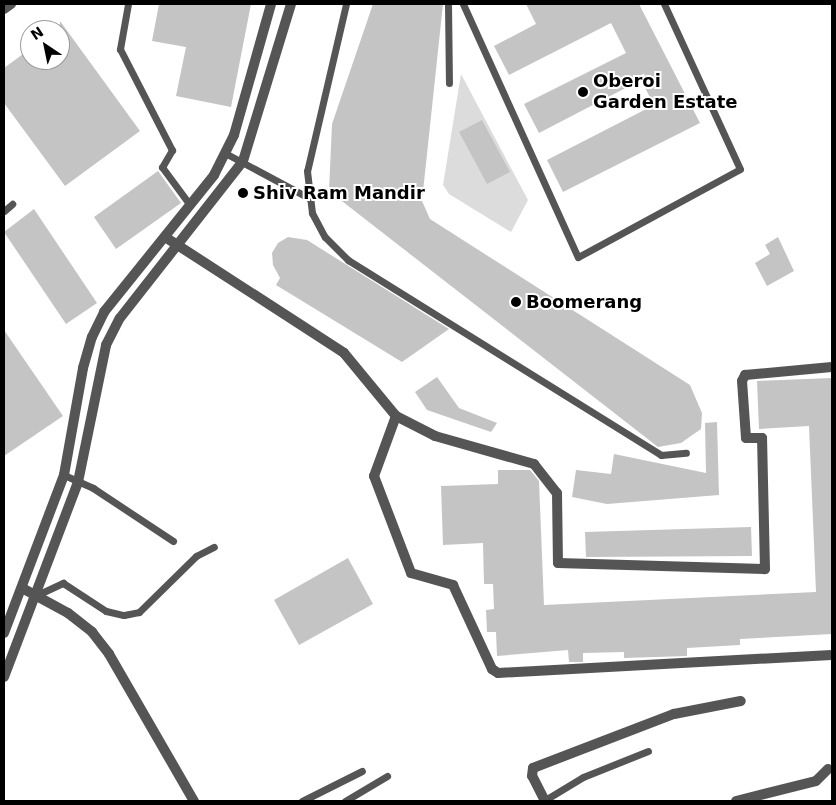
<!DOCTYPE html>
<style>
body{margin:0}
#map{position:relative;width:836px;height:805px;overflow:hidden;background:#fff;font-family:"DejaVu Sans",sans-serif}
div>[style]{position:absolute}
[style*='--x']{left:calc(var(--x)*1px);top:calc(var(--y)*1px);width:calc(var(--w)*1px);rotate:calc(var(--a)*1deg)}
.green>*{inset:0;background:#dcdcdc}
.building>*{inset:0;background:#c4c4c4}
.service>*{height:7px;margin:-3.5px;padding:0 3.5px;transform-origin:3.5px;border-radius:3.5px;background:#555}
.minor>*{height:10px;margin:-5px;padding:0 5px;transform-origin:5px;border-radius:5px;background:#555}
.tertiary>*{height:10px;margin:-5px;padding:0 5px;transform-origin:5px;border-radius:5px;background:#555}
.dots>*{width:14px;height:14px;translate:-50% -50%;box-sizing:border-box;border:2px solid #fff;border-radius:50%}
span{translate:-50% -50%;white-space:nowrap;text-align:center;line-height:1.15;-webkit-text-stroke:4px #fff;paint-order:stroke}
.poi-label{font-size:18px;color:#000;font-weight:700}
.left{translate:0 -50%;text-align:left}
.frame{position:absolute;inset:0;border:5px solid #000;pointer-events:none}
.north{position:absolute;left:20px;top:20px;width:50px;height:50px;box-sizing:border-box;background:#fff;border:1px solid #999;border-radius:50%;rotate:326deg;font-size:14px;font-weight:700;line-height:20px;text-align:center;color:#000}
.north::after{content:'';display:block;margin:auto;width:18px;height:22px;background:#000;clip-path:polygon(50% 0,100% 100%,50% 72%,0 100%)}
</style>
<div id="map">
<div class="green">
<i style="clip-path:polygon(461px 74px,528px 200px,511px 232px,449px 194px,443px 185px)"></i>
</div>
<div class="building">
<i style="clip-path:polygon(159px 4px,251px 4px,231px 107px,176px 96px,186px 47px,152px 41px)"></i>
<i style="clip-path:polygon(373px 4px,443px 4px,422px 201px,430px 219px,690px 385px,702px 413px,701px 429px,681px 443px,658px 447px,329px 191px,332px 124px)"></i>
<i style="clip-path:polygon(526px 4px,639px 4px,700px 123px,563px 192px,547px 160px,654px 105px,641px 80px,539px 133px,524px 104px,626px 53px,611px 23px,509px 75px,494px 46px,536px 24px)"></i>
<i style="clip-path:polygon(60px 21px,140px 131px,65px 186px,4px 103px,4px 68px,30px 49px,30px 60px,60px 60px)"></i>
<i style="clip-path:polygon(482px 120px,510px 172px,487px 184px,459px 132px)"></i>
<i style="clip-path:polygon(158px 171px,181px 203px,116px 249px,94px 217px)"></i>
<i style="clip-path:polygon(34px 209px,97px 303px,66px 324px,4px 232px)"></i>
<i style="clip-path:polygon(288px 237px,307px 240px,449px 329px,402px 362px,276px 285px,280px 278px,273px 265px,272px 253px,278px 243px)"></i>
<i style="clip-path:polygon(778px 237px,794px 271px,767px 286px,755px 263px,770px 254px,765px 245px)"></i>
<i style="clip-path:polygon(4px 330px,63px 416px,4px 456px)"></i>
<i style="clip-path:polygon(437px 377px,459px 408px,497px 423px,491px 432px,427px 410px,415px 392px)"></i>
<i style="clip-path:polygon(832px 378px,832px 634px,740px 639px,740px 645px,687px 648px,687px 656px,624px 658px,624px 652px,583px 653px,583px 662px,569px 662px,568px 650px,497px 656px,496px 632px,487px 632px,486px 610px,494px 609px,493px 584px,484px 584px,483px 543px,443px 545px,441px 486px,498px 484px,498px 470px,530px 470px,539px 481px,544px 605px,816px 592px,809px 426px,759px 429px,757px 381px)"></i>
<i style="clip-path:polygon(717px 422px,719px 495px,607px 504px,572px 497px,576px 470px,611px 474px,614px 454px,706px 473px,705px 423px)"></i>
<i style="clip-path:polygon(751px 527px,752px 556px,586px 557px,585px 532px)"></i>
<i style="clip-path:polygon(348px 558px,373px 604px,299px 645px,274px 600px)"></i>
</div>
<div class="service">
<i style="--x:128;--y:4;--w:46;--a:100.1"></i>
<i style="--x:120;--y:49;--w:114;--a:62.8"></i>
<i style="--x:172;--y:150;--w:20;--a:120"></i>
<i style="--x:162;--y:167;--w:47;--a:53.6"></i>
<i style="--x:346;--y:4;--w:171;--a:103.1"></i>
<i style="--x:307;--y:171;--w:42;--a:83.2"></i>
<i style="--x:312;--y:213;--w:27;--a:62"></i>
<i style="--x:325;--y:237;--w:33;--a:45"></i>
<i style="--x:348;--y:260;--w:369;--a:31.9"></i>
<i style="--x:661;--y:455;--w:25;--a:-5"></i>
<i style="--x:448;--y:4;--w:79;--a:89.3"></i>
<i style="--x:463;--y:4;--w:278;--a:65.6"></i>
<i style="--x:578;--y:257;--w:184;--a:-28.5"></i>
<i style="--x:740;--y:169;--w:182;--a:-114.7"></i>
<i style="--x:225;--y:153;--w:95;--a:28.2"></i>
<i style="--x:4;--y:211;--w:11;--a:-41"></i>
<i style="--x:64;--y:475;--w:32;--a:24"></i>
<i style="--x:93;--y:488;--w:96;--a:33.5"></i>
<i style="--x:37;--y:595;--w:29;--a:-25"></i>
<i style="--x:63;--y:583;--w:51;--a:33.1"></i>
<i style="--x:106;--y:611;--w:18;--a:13"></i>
<i style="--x:124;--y:615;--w:15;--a:-11"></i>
<i style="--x:139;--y:612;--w:80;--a:-44.5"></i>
<i style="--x:196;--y:556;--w:20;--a:-27"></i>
<i style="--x:545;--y:800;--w:44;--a:-31.2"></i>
<i style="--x:583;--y:777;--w:70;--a:-21.8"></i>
<i style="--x:302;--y:801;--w:67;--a:-26.6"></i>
<i style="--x:345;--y:801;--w:49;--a:-30.8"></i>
</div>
<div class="minor">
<i style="--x:4;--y:9;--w:9;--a:-36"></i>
<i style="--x:165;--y:237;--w:213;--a:32.9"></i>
<i style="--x:344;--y:353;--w:82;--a:50.5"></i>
<i style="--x:396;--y:416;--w:44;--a:27.1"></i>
<i style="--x:435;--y:436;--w:103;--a:15.8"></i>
<i style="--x:534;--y:464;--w:37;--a:52"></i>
<i style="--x:557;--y:493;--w:70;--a:89.2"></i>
<i style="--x:558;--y:563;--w:207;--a:1.7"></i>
<i style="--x:765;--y:569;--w:131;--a:-91.3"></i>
<i style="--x:762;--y:438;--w:16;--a:180"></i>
<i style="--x:746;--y:438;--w:57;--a:-94"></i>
<i style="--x:742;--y:381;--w:7;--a:-63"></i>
<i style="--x:745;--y:375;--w:87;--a:-5.3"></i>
<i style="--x:396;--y:416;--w:64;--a:110.1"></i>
<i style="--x:374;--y:476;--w:104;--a:69.1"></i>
<i style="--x:411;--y:573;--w:44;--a:15.9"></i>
<i style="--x:453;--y:585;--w:93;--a:65.1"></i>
<i style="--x:492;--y:669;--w:7;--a:34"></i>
<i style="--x:498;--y:673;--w:334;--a:-3.1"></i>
<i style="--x:22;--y:588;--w:52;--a:28.5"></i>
<i style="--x:68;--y:613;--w:31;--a:38"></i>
<i style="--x:92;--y:632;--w:28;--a:52"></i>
<i style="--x:109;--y:654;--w:170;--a:60"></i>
<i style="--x:545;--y:801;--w:28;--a:-117"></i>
<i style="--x:532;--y:776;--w:8;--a:-83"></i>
<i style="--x:533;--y:768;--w:151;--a:-21"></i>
<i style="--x:674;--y:714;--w:68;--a:-11"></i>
<i style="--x:736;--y:801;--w:82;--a:-14"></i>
<i style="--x:816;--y:781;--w:17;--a:-45"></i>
</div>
<div class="tertiary">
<i style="--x:4;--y:633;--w:169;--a:-69.2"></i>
<i style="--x:64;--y:475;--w:109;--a:-79.9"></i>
<i style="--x:83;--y:368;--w:32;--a:-74"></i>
<i style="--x:92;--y:337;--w:28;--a:-64"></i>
<i style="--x:104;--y:312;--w:176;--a:-51.2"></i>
<i style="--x:214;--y:175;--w:45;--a:-63.4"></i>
<i style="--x:234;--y:135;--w:136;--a:-74.2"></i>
<i style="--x:4;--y:677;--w:209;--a:-69.2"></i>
<i style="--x:78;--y:482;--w:140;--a:-78.4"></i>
<i style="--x:106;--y:345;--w:30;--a:-63"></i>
<i style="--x:120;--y:318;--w:199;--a:-51.9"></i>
<i style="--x:243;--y:161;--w:164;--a:-73"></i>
</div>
<div class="dots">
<i style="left:583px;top:92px;background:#000"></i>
<i style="left:243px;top:193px;background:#000"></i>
<i style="left:516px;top:302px;background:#000"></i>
</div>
<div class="poi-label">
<span class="left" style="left:593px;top:92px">Oberoi<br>Garden Estate</span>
<span class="left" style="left:253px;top:193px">Shiv Ram Mandir</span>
<span class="left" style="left:526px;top:302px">Boomerang</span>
</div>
<div class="frame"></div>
<div class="north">N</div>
</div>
